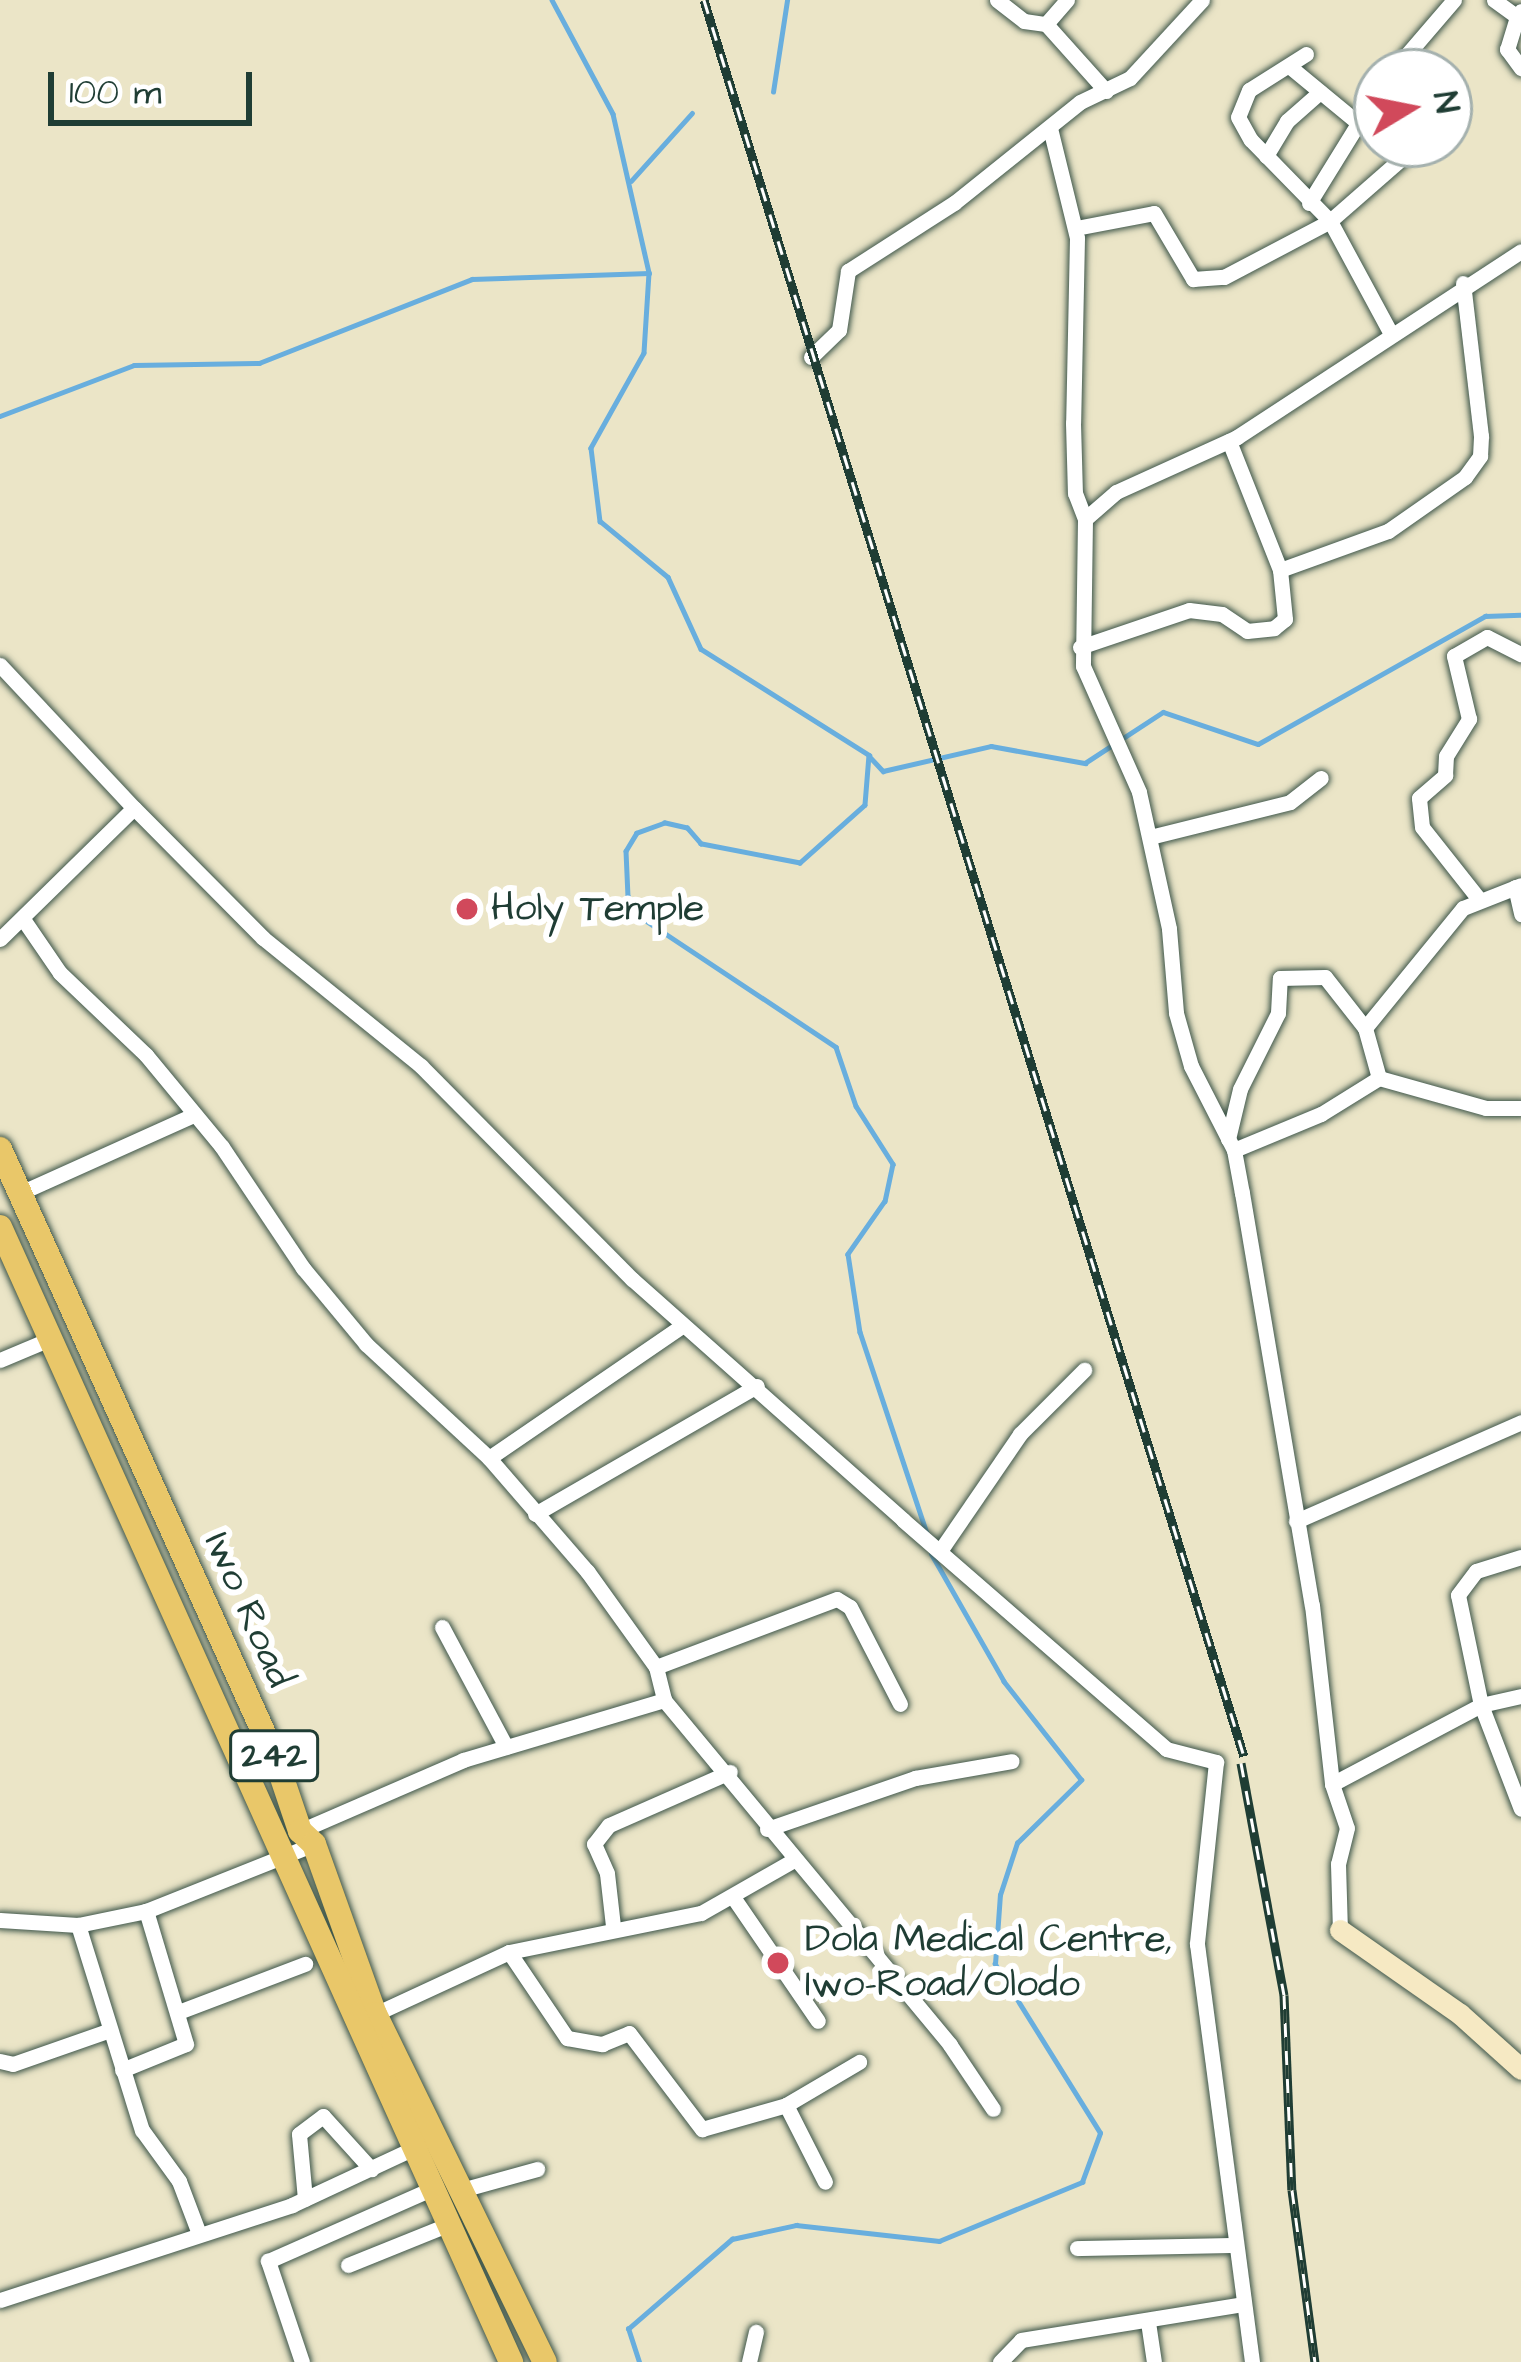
<!DOCTYPE html>
<style>
body{margin:0}
#map{position:relative;width:1521px;height:2362px;overflow:hidden;background:#ebe5c7;font-family:"Architects Daughter",sans-serif}
div>[style]{position:absolute}
[style*='--x']{left:calc(var(--x)*1px);top:calc(var(--y)*1px);width:calc(var(--w)*1px);rotate:calc(var(--a)*1deg)}
.stream>*{height:4.5px;margin:-2.25px;padding:0 2.25px;transform-origin:2.25px;border-radius:2.25px;background:#68aede}
.roads{filter:drop-shadow(0 0 3px #3e564a) drop-shadow(0 0 3px #3e564a)}
.street>*{height:15px;margin:-7.5px;padding:0 7.5px;transform-origin:7.5px;border-radius:7.5px;background:#fff}
.secondary>*{height:21px;margin:-10.5px;padding:0 10.5px;transform-origin:10.5px;border-radius:10.5px;background:#f6e9c3}
.primary>*{height:24px;margin:-12px;padding:0 12px;transform-origin:12px;border-radius:12px;background:#e9c769}
.rail>*{height:9px;margin-top:-4.5px;transform-origin:0;background:repeating-linear-gradient(90deg,#fff 0 14px,#1f3d34 0 28px);box-sizing:border-box;border-block:3px solid #1f3d34}
.dots>*{width:33px;height:33px;translate:-50% -50%;box-sizing:border-box;border:6px solid #fff;border-radius:50%}
span{translate:-50% -50%;white-space:nowrap;text-align:center;line-height:1.15;-webkit-text-stroke:12px #fff;paint-order:stroke}
.shield-label span{padding:3px 9px;background:#fff;border:3px solid;border-radius:9px;-webkit-text-stroke-width:0}
.shield-label{font-size:36px;color:#1f3d34;font-weight:700}
.poi-label{font-size:39px;color:#1f3d34}
.left{translate:0 -50%;text-align:left}
.street-label{font-size:39px;color:#1f3d34}
.north{position:absolute;left:1353px;top:48px;width:120px;height:120px;box-sizing:border-box;background:#fff;border:3px solid #a5b1ae;border-radius:50%;rotate:80deg;font-size:33px;font-weight:700;line-height:48px;text-align:center;color:#1f3d34}
.north::after{content:'';display:block;margin:auto;width:42px;height:54px;background:#d1495b;clip-path:polygon(50% 0,100% 100%,50% 72%,0 100%)}
.scale{position:absolute;left:48px;top:72px;width:204px;height:54px;box-sizing:border-box;border:6px solid #1f3d34;border-top:0;padding-left:15px;font-size:36px;line-height:42px;white-space:nowrap;color:#1f3d34;-webkit-text-stroke:9px #fff;paint-order:stroke}
</style>
<div id="map">
<div class="stream">
<i style="--x:552;--y:0;--w:129;--a:61.8"></i>
<i style="--x:613;--y:114;--w:163;--a:77.2"></i>
<i style="--x:649;--y:273;--w:80;--a:93.6"></i>
<i style="--x:644;--y:353;--w:109;--a:119.2"></i>
<i style="--x:591;--y:448;--w:74;--a:83"></i>
<i style="--x:600;--y:521;--w:88;--a:39.5"></i>
<i style="--x:668;--y:577;--w:79;--a:65.4"></i>
<i style="--x:701;--y:649;--w:199;--a:32.2"></i>
<i style="--x:869;--y:755;--w:50;--a:94.6"></i>
<i style="--x:865;--y:805;--w:87;--a:138.3"></i>
<i style="--x:800;--y:863;--w:101;--a:-169.1"></i>
<i style="--x:701;--y:844;--w:21;--a:-131"></i>
<i style="--x:687;--y:828;--w:23;--a:-167"></i>
<i style="--x:665;--y:823;--w:30;--a:160"></i>
<i style="--x:637;--y:833;--w:21;--a:121"></i>
<i style="--x:626;--y:851;--w:45;--a:87.5"></i>
<i style="--x:628;--y:896;--w:20;--a:66"></i>
<i style="--x:636;--y:914;--w:240;--a:33.6"></i>
<i style="--x:836;--y:1047;--w:62;--a:71.3"></i>
<i style="--x:856;--y:1106;--w:69;--a:57.5"></i>
<i style="--x:893;--y:1164;--w:38;--a:102"></i>
<i style="--x:885;--y:1201;--w:65;--a:124.9"></i>
<i style="--x:848;--y:1254;--w:79;--a:81.3"></i>
<i style="--x:860;--y:1332;--w:215;--a:71.6"></i>
<i style="--x:773;--y:92;--w:93;--a:-81.3"></i>
<i style="--x:631;--y:181;--w:91;--a:-48.1"></i>
<i style="--x:0;--y:416;--w:143;--a:-20.8"></i>
<i style="--x:134;--y:365;--w:125;--a:-0.9"></i>
<i style="--x:259;--y:363;--w:229;--a:-21.5"></i>
<i style="--x:472;--y:279;--w:177;--a:-1.9"></i>
<i style="--x:871;--y:758;--w:18;--a:47"></i>
<i style="--x:883;--y:771;--w:111;--a:-13"></i>
<i style="--x:991;--y:746;--w:96;--a:10.3"></i>
<i style="--x:1085;--y:763;--w:93;--a:-33.2"></i>
<i style="--x:1163;--y:712;--w:100;--a:18.6"></i>
<i style="--x:1258;--y:744;--w:261;--a:-29.4"></i>
<i style="--x:1485;--y:616;--w:36;--a:-2"></i>
<i style="--x:639;--y:2362;--w:35;--a:-108"></i>
<i style="--x:628;--y:2329;--w:138;--a:-40.9"></i>
<i style="--x:732;--y:2239;--w:66;--a:-12.3"></i>
<i style="--x:796;--y:2225;--w:144;--a:6.4"></i>
<i style="--x:939;--y:2241;--w:155;--a:-22.4"></i>
<i style="--x:1082;--y:2182;--w:52;--a:-69.8"></i>
<i style="--x:1100;--y:2133;--w:199;--a:-121.9"></i>
<i style="--x:995;--y:1964;--w:69;--a:-85.9"></i>
<i style="--x:1000;--y:1895;--w:55;--a:-71.9"></i>
<i style="--x:1017;--y:1843;--w:90;--a:-44.5"></i>
<i style="--x:1081;--y:1780;--w:125;--a:-128.2"></i>
<i style="--x:1004;--y:1682;--w:147;--a:-119.7"></i>
</div>
<div class="roads">
<div class="street">
<i style="--x:997;--y:0;--w:34;--a:38"></i>
<i style="--x:1024;--y:21;--w:22;--a:8"></i>
<i style="--x:1046;--y:24;--w:90;--a:48.2"></i>
<i style="--x:1494;--y:0;--w:29;--a:36"></i>
<i style="--x:1517;--y:17;--w:7;--a:-56"></i>
<i style="--x:1517;--y:17;--w:34;--a:107"></i>
<i style="--x:1507;--y:49;--w:24;--a:54"></i>
<i style="--x:1046;--y:24;--w:32;--a:-49"></i>
<i style="--x:1306;--y:54;--w:67;--a:147.7"></i>
<i style="--x:1249;--y:90;--w:29;--a:112"></i>
<i style="--x:1238;--y:117;--w:26;--a:61"></i>
<i style="--x:1251;--y:140;--w:113;--a:45.7"></i>
<i style="--x:1330;--y:221;--w:128;--a:61.6"></i>
<i style="--x:1289;--y:66;--w:88;--a:39.5"></i>
<i style="--x:1392;--y:72;--w:95;--a:-49.3"></i>
<i style="--x:1050;--y:128;--w:113;--a:76.2"></i>
<i style="--x:1077;--y:238;--w:185;--a:91.2"></i>
<i style="--x:1073;--y:423;--w:70;--a:88.4"></i>
<i style="--x:1075;--y:493;--w:28;--a:69"></i>
<i style="--x:1085;--y:519;--w:147;--a:90.8"></i>
<i style="--x:1083;--y:666;--w:138;--a:66"></i>
<i style="--x:1139;--y:792;--w:140;--a:77.6"></i>
<i style="--x:1169;--y:929;--w:84;--a:85.2"></i>
<i style="--x:1176;--y:1013;--w:55;--a:74.2"></i>
<i style="--x:1191;--y:1066;--w:94;--a:62.9"></i>
<i style="--x:1234;--y:1150;--w:44;--a:79.5"></i>
<i style="--x:1242;--y:1193;--w:418;--a:80.4"></i>
<i style="--x:1312;--y:1605;--w:180;--a:83.6"></i>
<i style="--x:1332;--y:1784;--w:46;--a:71.2"></i>
<i style="--x:1347;--y:1828;--w:37;--a:104"></i>
<i style="--x:1338;--y:1864;--w:66;--a:88.3"></i>
<i style="--x:1266;--y:156;--w:41;--a:-59"></i>
<i style="--x:1287;--y:121;--w:44;--a:-41.3"></i>
<i style="--x:1309;--y:203;--w:129;--a:-58.3"></i>
<i style="--x:1076;--y:228;--w:79;--a:-10.9"></i>
<i style="--x:1154;--y:213;--w:77;--a:59.4"></i>
<i style="--x:1193;--y:279;--w:31;--a:-4"></i>
<i style="--x:1224;--y:277;--w:120;--a:-27.8"></i>
<i style="--x:1330;--y:221;--w:117;--a:-41.2"></i>
<i style="--x:811;--y:357;--w:39;--a:-44"></i>
<i style="--x:839;--y:330;--w:60;--a:-81.3"></i>
<i style="--x:848;--y:271;--w:126;--a:-32.7"></i>
<i style="--x:954;--y:203;--w:161;--a:-38.7"></i>
<i style="--x:1080;--y:102;--w:55;--a:-25.6"></i>
<i style="--x:1130;--y:78;--w:106;--a:-47.3"></i>
<i style="--x:1229;--y:441;--w:139;--a:68.4"></i>
<i style="--x:1085;--y:519;--w:41;--a:-41.1"></i>
<i style="--x:1116;--y:492;--w:133;--a:-24.4"></i>
<i style="--x:1237;--y:437;--w:339;--a:-33.2"></i>
<i style="--x:1080;--y:647;--w:115;--a:-18.7"></i>
<i style="--x:1189;--y:610;--w:33;--a:7"></i>
<i style="--x:1222;--y:614;--w:30;--a:34"></i>
<i style="--x:1247;--y:631;--w:27;--a:-6"></i>
<i style="--x:1274;--y:628;--w:14;--a:-39"></i>
<i style="--x:1285;--y:619;--w:49;--a:-95.8"></i>
<i style="--x:1280;--y:570;--w:115;--a:-19.9"></i>
<i style="--x:1388;--y:531;--w:94;--a:-35"></i>
<i style="--x:1465;--y:477;--w:26;--a:-54"></i>
<i style="--x:1480;--y:456;--w:20;--a:-87"></i>
<i style="--x:1481;--y:436;--w:154;--a:-96.7"></i>
<i style="--x:0;--y:665;--w:196;--a:46.9"></i>
<i style="--x:1150;--y:837;--w:144;--a:-14"></i>
<i style="--x:1290;--y:802;--w:39;--a:-38"></i>
<i style="--x:1515;--y:887;--w:28;--a:77"></i>
<i style="--x:1478;--y:898;--w:90;--a:-128.3"></i>
<i style="--x:1422;--y:827;--w:29;--a:-96"></i>
<i style="--x:1419;--y:798;--w:35;--a:-41"></i>
<i style="--x:1445;--y:775;--w:19;--a:-87"></i>
<i style="--x:1446;--y:756;--w:44;--a:-58.1"></i>
<i style="--x:1469;--y:719;--w:65;--a:-103.4"></i>
<i style="--x:1454;--y:656;--w:38;--a:-30"></i>
<i style="--x:1487;--y:637;--w:38;--a:27"></i>
<i style="--x:23;--y:919;--w:65;--a:55.6"></i>
<i style="--x:60;--y:973;--w:119;--a:43.6"></i>
<i style="--x:146;--y:1055;--w:119;--a:50.4"></i>
<i style="--x:222;--y:1147;--w:146;--a:56.2"></i>
<i style="--x:303;--y:1268;--w:99;--a:50.3"></i>
<i style="--x:366;--y:1344;--w:168;--a:42.8"></i>
<i style="--x:489;--y:1458;--w:150;--a:49.1"></i>
<i style="--x:587;--y:1571;--w:118;--a:54.3"></i>
<i style="--x:656;--y:1667;--w:34;--a:76"></i>
<i style="--x:664;--y:1700;--w:448;--a:50.3"></i>
<i style="--x:950;--y:2045;--w:77;--a:56.1"></i>
<i style="--x:0;--y:939;--w:187;--a:-44.4"></i>
<i style="--x:134;--y:808;--w:183;--a:45.2"></i>
<i style="--x:263;--y:938;--w:203;--a:39"></i>
<i style="--x:421;--y:1066;--w:300;--a:45.3"></i>
<i style="--x:632;--y:1279;--w:363;--a:41.6"></i>
<i style="--x:903;--y:1520;--w:349;--a:41"></i>
<i style="--x:1166;--y:1749;--w:52;--a:14.6"></i>
<i style="--x:1216;--y:1762;--w:183;--a:96"></i>
<i style="--x:1197;--y:1944;--w:422;--a:82.5"></i>
<i style="--x:1379;--y:1078;--w:111;--a:15.7"></i>
<i style="--x:1486;--y:1108;--w:35;--a:0"></i>
<i style="--x:1228;--y:1139;--w:51;--a:-76.5"></i>
<i style="--x:1240;--y:1089;--w:85;--a:-63.4"></i>
<i style="--x:1278;--y:1013;--w:35;--a:-87"></i>
<i style="--x:1280;--y:978;--w:45;--a:-1.3"></i>
<i style="--x:1325;--y:977;--w:65;--a:51.9"></i>
<i style="--x:1234;--y:1150;--w:94;--a:-22.5"></i>
<i style="--x:1321;--y:1114;--w:68;--a:-31.8"></i>
<i style="--x:1379;--y:1078;--w:52;--a:-105.6"></i>
<i style="--x:1365;--y:1028;--w:155;--a:-50.8"></i>
<i style="--x:1463;--y:908;--w:62;--a:-21.6"></i>
<i style="--x:20;--y:1193;--w:188;--a:-24.2"></i>
<i style="--x:0;--y:1360;--w:54;--a:-22.8"></i>
<i style="--x:489;--y:1458;--w:235;--a:-34.4"></i>
<i style="--x:535;--y:1514;--w:256;--a:-30"></i>
<i style="--x:1296;--y:1521;--w:246;--a:-23.7"></i>
<i style="--x:942;--y:1548;--w:138;--a:-55.6"></i>
<i style="--x:1020;--y:1434;--w:91;--a:-45"></i>
<i style="--x:1521;--y:1557;--w:47;--a:162.7"></i>
<i style="--x:1476;--y:1571;--w:30;--a:127"></i>
<i style="--x:1458;--y:1595;--w:112;--a:78.2"></i>
<i style="--x:1481;--y:1705;--w:111;--a:69"></i>
<i style="--x:442;--y:1627;--w:136;--a:61.9"></i>
<i style="--x:656;--y:1667;--w:193;--a:-20.6"></i>
<i style="--x:837;--y:1599;--w:15;--a:32"></i>
<i style="--x:850;--y:1607;--w:109;--a:62.7"></i>
<i style="--x:1332;--y:1784;--w:169;--a:-27.9"></i>
<i style="--x:1481;--y:1705;--w:41;--a:-12.7"></i>
<i style="--x:767;--y:1829;--w:157;--a:-19"></i>
<i style="--x:915;--y:1778;--w:98;--a:-9.9"></i>
<i style="--x:300;--y:1831;--w:178;--a:-23.5"></i>
<i style="--x:463;--y:1760;--w:210;--a:-16.6"></i>
<i style="--x:733;--y:1897;--w:150;--a:55.6"></i>
<i style="--x:0;--y:1920;--w:78;--a:3.7"></i>
<i style="--x:78;--y:1925;--w:69;--a:-11.6"></i>
<i style="--x:146;--y:1911;--w:181;--a:-21.7"></i>
<i style="--x:78;--y:1925;--w:215;--a:72.7"></i>
<i style="--x:142;--y:2130;--w:63;--a:54"></i>
<i style="--x:179;--y:2181;--w:53;--a:69.2"></i>
<i style="--x:613;--y:1926;--w:53;--a:-96.5"></i>
<i style="--x:607;--y:1873;--w:32;--a:-114"></i>
<i style="--x:594;--y:1844;--w:24;--a:-52"></i>
<i style="--x:609;--y:1825;--w:132;--a:-23.7"></i>
<i style="--x:509;--y:1952;--w:104;--a:56"></i>
<i style="--x:567;--y:2038;--w:36;--a:10"></i>
<i style="--x:602;--y:2044;--w:29;--a:-22"></i>
<i style="--x:629;--y:2033;--w:121;--a:52.8"></i>
<i style="--x:702;--y:2129;--w:87;--a:-15.9"></i>
<i style="--x:786;--y:2105;--w:85;--a:-30.5"></i>
<i style="--x:181;--y:2011;--w:133;--a:-20.8"></i>
<i style="--x:375;--y:2014;--w:148;--a:-24.8"></i>
<i style="--x:509;--y:1952;--w:196;--a:-11.5"></i>
<i style="--x:701;--y:1913;--w:105;--a:-29.7"></i>
<i style="--x:0;--y:2061;--w:13;--a:13"></i>
<i style="--x:13;--y:2064;--w:103;--a:-19.3"></i>
<i style="--x:122;--y:2070;--w:69;--a:-22.1"></i>
<i style="--x:186;--y:2044;--w:139;--a:-106.7"></i>
<i style="--x:786;--y:2105;--w:86;--a:63.1"></i>
<i style="--x:465;--y:2189;--w:75;--a:-15.5"></i>
<i style="--x:305;--y:2199;--w:65;--a:-95.3"></i>
<i style="--x:299;--y:2134;--w:30;--a:-37"></i>
<i style="--x:323;--y:2116;--w:72;--a:47.8"></i>
<i style="--x:1077;--y:2248;--w:159;--a:-1.1"></i>
<i style="--x:348;--y:2265;--w:107;--a:-22"></i>
<i style="--x:0;--y:2300;--w:307;--a:-18"></i>
<i style="--x:292;--y:2205;--w:132;--a:-25"></i>
<i style="--x:1148;--y:2322;--w:40;--a:81.5"></i>
<i style="--x:302;--y:2362;--w:107;--a:-108.6"></i>
<i style="--x:268;--y:2261;--w:178;--a:-23.8"></i>
<i style="--x:749;--y:2362;--w:31;--a:-77"></i>
<i style="--x:1000;--y:2362;--w:30;--a:-46"></i>
<i style="--x:1021;--y:2340;--w:226;--a:-9.2"></i>
</div>
<div class="secondary">
<i style="--x:1340;--y:1930;--w:146;--a:35"></i>
<i style="--x:1460;--y:2014;--w:82;--a:42"></i>
</div>
<div class="primary">
<i style="--x:0;--y:1149;--w:670;--a:65.69"></i>
<i style="--x:276;--y:1760;--w:75;--a:71.3"></i>
<i style="--x:300;--y:1831;--w:19;--a:43"></i>
<i style="--x:314;--y:1844;--w:181;--a:70.3"></i>
<i style="--x:375;--y:2014;--w:387;--a:64"></i>
<i style="--x:0;--y:1227;--w:1245;--a:65.76"></i>
</div>
</div>
<div class="rail">
<i style="--x:704;--y:0;--w:1837;--a:72.91"></i>
<i style="--x:1241;--y:1763;--w:236;--a:79.5"></i>
<i style="--x:1284;--y:1995;--w:195;--a:87.7"></i>
<i style="--x:1292;--y:2190;--w:174;--a:82.4"></i>
</div>
<div class="dots">
<i style="left:467px;top:909px;background:#d1495b"></i>
<i style="left:778px;top:1963px;background:#d1495b"></i>
</div>
<div class="shield-label">
<span style="left:274px;top:1756px">242</span>
</div>
<div class="poi-label">
<span class="left" style="left:491px;top:909px">Holy Temple</span>
<span class="left" style="left:805px;top:1963px">Dola Medical Centre,<br>Iwo-Road/Olodo</span>
</div>
<div class="street-label">
<span style="left:248px;top:1610px;rotate:66deg">Iwo Road</span>
</div>
<div class="north">N</div>
<div class="scale">100 m</div>
</div>
